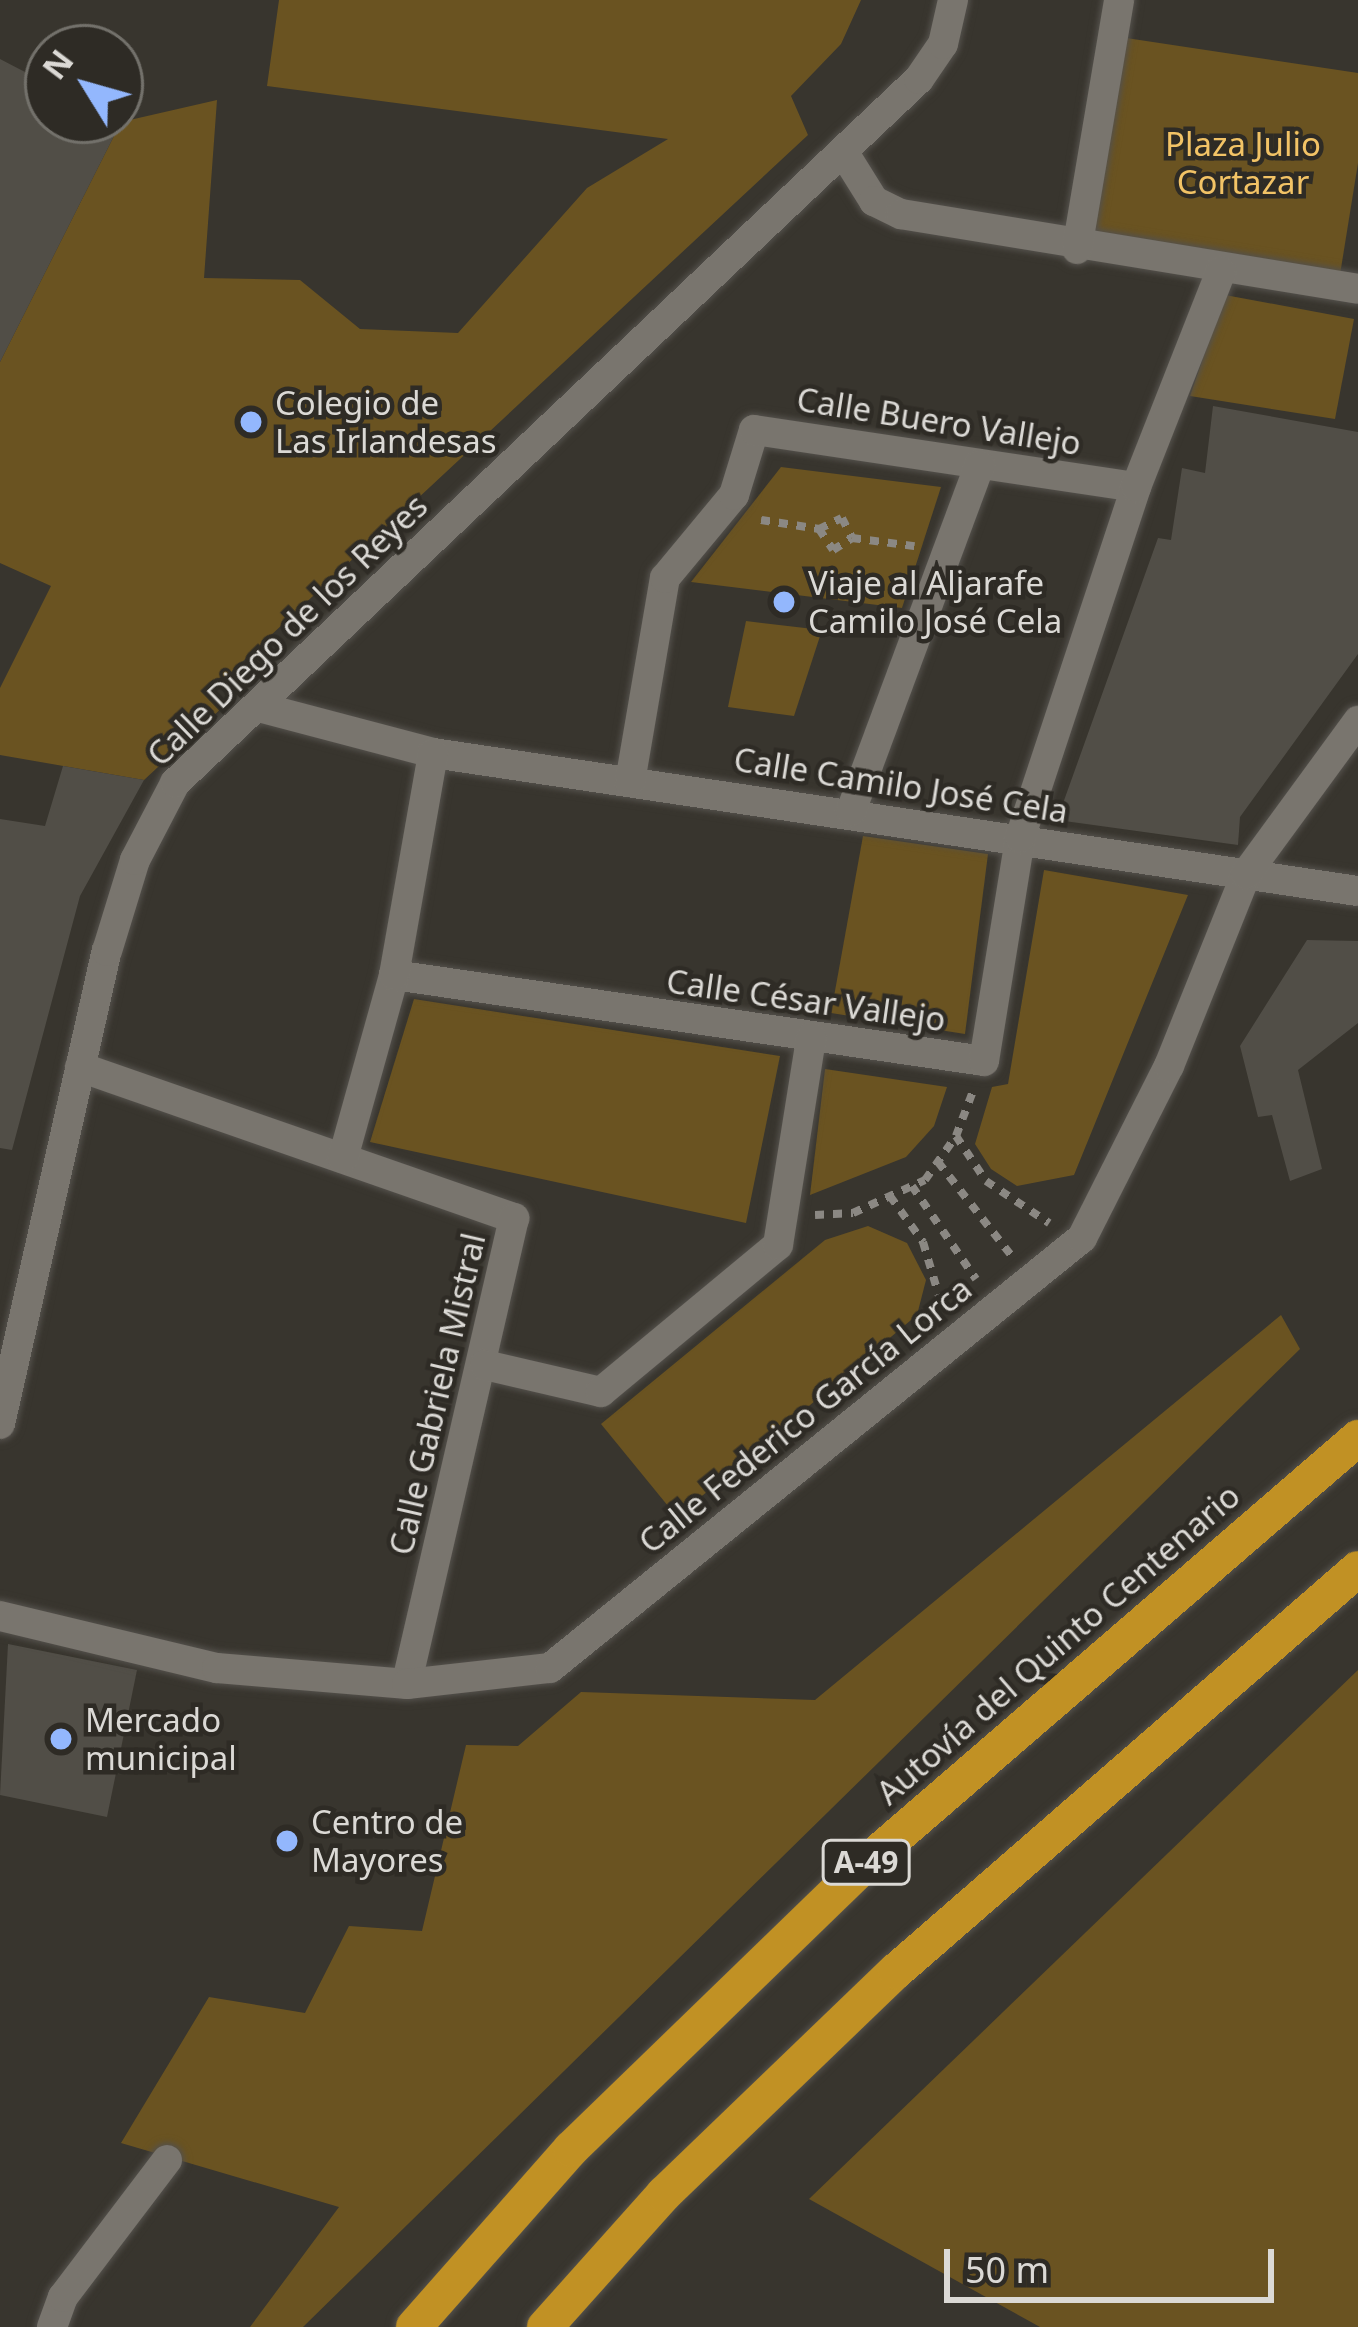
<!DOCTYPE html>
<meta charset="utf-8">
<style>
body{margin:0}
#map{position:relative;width:1358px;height:2327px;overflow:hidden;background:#38352e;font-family:"Noto Sans",sans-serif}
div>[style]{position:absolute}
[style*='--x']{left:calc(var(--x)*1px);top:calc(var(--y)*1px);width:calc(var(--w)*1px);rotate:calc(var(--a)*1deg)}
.green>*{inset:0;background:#6a5321}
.building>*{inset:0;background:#514e47}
.path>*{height:8px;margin-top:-4px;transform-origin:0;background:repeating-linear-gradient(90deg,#8b8883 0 9px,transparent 0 18px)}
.roads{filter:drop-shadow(0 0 3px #54514c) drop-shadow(0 0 3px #54514c)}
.street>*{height:30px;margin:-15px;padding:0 15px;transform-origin:15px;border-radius:15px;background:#79756e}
.highway>*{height:36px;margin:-18px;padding:0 18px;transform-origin:18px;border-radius:18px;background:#c19124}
.dots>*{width:33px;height:33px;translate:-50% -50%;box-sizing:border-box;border:6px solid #2e2b25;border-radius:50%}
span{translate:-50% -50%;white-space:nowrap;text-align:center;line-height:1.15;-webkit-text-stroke:9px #2e2b25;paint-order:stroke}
.shield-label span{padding:3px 9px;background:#2e2b25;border:3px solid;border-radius:9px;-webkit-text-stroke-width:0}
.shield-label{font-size:30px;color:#dbd9d5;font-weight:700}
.park-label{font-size:33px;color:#f2c366}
.poi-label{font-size:33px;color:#dbd9d5}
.left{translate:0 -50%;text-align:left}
.street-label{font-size:33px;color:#dbd9d5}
.north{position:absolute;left:24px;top:24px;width:120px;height:120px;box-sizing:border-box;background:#2e2b25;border:3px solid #73716b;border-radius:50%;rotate:307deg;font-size:33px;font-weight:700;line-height:48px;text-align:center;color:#dbd9d5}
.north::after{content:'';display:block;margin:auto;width:42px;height:54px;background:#93b7fd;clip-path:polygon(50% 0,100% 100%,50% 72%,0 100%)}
.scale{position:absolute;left:944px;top:2249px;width:330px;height:54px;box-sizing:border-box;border:6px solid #dbd9d5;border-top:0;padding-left:15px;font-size:36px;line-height:42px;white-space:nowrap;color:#dbd9d5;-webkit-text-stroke:9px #2e2b25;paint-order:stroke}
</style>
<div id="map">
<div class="green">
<i style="clip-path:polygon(279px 0,861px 0,841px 44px,791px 96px,808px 135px,212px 690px,225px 705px,144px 780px,0 755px,0 688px,51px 586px,0 563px,0 362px,121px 122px,217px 100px,204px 278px,300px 280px,360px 329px,458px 333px,587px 188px,668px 139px,267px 86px)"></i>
<i style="clip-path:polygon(1113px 36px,1358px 73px,1358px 163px,1338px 287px,1080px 245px)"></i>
<i style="clip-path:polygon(1225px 295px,1354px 319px,1335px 419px,1190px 396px)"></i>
<i style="clip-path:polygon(781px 467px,941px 487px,902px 608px,691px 582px)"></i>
<i style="clip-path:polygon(746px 621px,822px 630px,794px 716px,728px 707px)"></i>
<i style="clip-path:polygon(863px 836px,988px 854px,965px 1034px,831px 1013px)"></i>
<i style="clip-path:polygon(1044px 870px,1188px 895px,1074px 1175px,1017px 1186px,991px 1169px,975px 1144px,992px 1087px,1008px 1084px)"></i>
<i style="clip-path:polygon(414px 999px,780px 1056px,746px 1223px,370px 1142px)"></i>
<i style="clip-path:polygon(825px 1069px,947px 1087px,934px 1126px,906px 1157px,810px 1195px)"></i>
<i style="clip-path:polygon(868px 1226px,907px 1243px,926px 1280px,917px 1315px,677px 1517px,601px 1424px,825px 1240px)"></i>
<i style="clip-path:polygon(1281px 1315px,1300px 1349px,303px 2327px,250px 2327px,339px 2207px,121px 2143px,209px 1997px,305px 2013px,349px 1926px,422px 1931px,466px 1745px,518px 1746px,581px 1692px,815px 1700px)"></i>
<i style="clip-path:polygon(1358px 1670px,1358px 2327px,1040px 2327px,809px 2199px)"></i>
</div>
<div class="building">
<i style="clip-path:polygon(0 59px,48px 84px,48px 120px,122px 120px,0 362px)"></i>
<i style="clip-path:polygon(1213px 406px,1358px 432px,1358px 654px,1240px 817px,1238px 845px,1057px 820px,1158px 538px,1171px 540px,1182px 468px,1205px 473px)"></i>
<i style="clip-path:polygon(63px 766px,144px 780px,80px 896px,12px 1150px,0 1148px,0 819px,45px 826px)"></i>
<i style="clip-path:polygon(1307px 940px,1358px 941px,1358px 1023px,1298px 1070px,1322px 1169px,1290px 1181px,1272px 1115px,1258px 1117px,1240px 1046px)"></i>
<i style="clip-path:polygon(8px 1644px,137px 1670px,107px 1817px,0 1795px)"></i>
</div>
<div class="path">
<i style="--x:761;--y:520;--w:59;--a:8.8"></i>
<i style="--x:819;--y:529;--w:25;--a:56"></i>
<i style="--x:833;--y:550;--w:22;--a:-32"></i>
<i style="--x:852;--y:538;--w:63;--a:7.4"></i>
<i style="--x:819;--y:529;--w:25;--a:-26"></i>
<i style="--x:842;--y:518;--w:22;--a:63"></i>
<i style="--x:956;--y:1136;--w:54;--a:56.3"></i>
<i style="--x:986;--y:1181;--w:76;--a:33.7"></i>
<i style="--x:938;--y:1162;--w:118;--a:51.9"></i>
<i style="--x:912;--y:1186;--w:113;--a:55.5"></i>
<i style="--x:890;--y:1196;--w:57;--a:54.3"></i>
<i style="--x:923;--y:1242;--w:67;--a:73.5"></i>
<i style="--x:815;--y:1215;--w:38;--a:-3"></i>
<i style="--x:853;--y:1213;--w:79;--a:-24.6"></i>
<i style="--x:925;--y:1180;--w:54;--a:-54.8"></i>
<i style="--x:956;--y:1136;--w:48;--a:-69.3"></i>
</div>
<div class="roads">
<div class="street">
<i style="--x:844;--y:153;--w:57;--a:58"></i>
<i style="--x:874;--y:201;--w:30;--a:26"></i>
<i style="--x:901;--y:214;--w:463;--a:9.3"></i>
<i style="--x:1077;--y:249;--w:253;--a:-80.4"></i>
<i style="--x:259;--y:707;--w:180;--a:14.8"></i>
<i style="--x:433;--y:753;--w:935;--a:8.49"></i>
<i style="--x:630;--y:782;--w:207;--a:-80.3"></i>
<i style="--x:665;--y:578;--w:108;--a:-50.3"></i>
<i style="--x:734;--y:495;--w:68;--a:-72.9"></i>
<i style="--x:754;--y:430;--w:386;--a:8.5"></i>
<i style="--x:851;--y:811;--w:369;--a:-69.6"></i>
<i style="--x:394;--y:975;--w:596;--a:8.29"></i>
<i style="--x:984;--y:1061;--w:226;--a:-80.8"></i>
<i style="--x:1020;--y:838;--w:370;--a:-71.7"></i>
<i style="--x:1136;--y:487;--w:232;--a:-68.5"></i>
<i style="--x:80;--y:1067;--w:460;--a:19.2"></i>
<i style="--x:514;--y:1218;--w:477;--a:103"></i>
<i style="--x:343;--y:1158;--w:190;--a:-74.4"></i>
<i style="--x:394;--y:975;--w:225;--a:-80"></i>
<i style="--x:485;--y:1365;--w:119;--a:13.1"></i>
<i style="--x:601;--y:1392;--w:230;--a:-39.7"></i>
<i style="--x:778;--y:1245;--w:210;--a:-80.9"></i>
<i style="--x:0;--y:1424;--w:485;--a:-77.3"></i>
<i style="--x:107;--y:951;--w:95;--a:-72.9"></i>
<i style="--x:135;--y:860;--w:87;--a:-62.5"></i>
<i style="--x:175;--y:783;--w:1024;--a:-43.42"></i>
<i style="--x:919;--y:79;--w:42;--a:-55.6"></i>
<i style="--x:943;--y:44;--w:45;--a:-77.2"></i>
<i style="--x:0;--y:1616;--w:223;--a:13.5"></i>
<i style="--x:217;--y:1668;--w:191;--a:4.8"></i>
<i style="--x:407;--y:1684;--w:144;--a:-6.4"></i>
<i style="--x:550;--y:1668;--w:684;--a:-38.95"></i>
<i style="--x:1082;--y:1238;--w:193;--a:-63.2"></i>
<i style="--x:1169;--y:1066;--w:207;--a:-68.1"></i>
<i style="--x:1246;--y:874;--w:190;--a:-53.8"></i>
<i style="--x:52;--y:2327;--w:32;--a:-70"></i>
<i style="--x:63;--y:2297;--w:172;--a:-52.8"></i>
</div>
<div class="highway">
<i style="--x:414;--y:2327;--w:237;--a:-48.6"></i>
<i style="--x:571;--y:2149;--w:412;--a:-44.1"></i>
<i style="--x:867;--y:1862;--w:649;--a:-40.81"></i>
<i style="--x:545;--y:2327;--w:178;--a:-48.2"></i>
<i style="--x:664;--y:2194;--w:322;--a:-43.9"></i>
<i style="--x:896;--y:1971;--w:612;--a:-41.03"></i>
</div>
</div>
<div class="dots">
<i style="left:251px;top:422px;background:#93b7fd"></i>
<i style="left:784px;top:602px;background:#93b7fd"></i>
<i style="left:61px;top:1739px;background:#93b7fd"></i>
<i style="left:287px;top:1841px;background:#93b7fd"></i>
</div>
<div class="shield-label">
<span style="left:866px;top:1862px">A-49</span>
</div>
<div class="park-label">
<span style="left:1243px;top:163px">Plaza Julio<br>Cortazar</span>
</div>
<div class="poi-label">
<span class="left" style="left:275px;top:422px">Colegio de<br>Las Irlandesas</span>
<span class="left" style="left:808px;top:602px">Viaje al Aljarafe<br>Camilo José Cela</span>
<span class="left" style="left:85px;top:1739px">Mercado<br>municipal</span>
<span class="left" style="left:311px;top:1841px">Centro de<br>Mayores</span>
</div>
<div class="street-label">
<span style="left:939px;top:421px;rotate:9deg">Calle Buero Vallejo</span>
<span style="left:287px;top:630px;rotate:-44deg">Calle Diego de los Reyes</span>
<span style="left:901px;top:785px;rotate:9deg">Calle Camilo José Cela</span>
<span style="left:806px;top:1000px;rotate:8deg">Calle César Vallejo</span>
<span style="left:437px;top:1394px;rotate:-77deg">Calle Gabriela Mistral</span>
<span style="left:805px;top:1415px;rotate:-39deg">Calle Federico García Lorca</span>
<span style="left:1058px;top:1644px;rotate:-41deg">Autovía del Quinto Centenario</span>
</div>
<div class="north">N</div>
<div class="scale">50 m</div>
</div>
